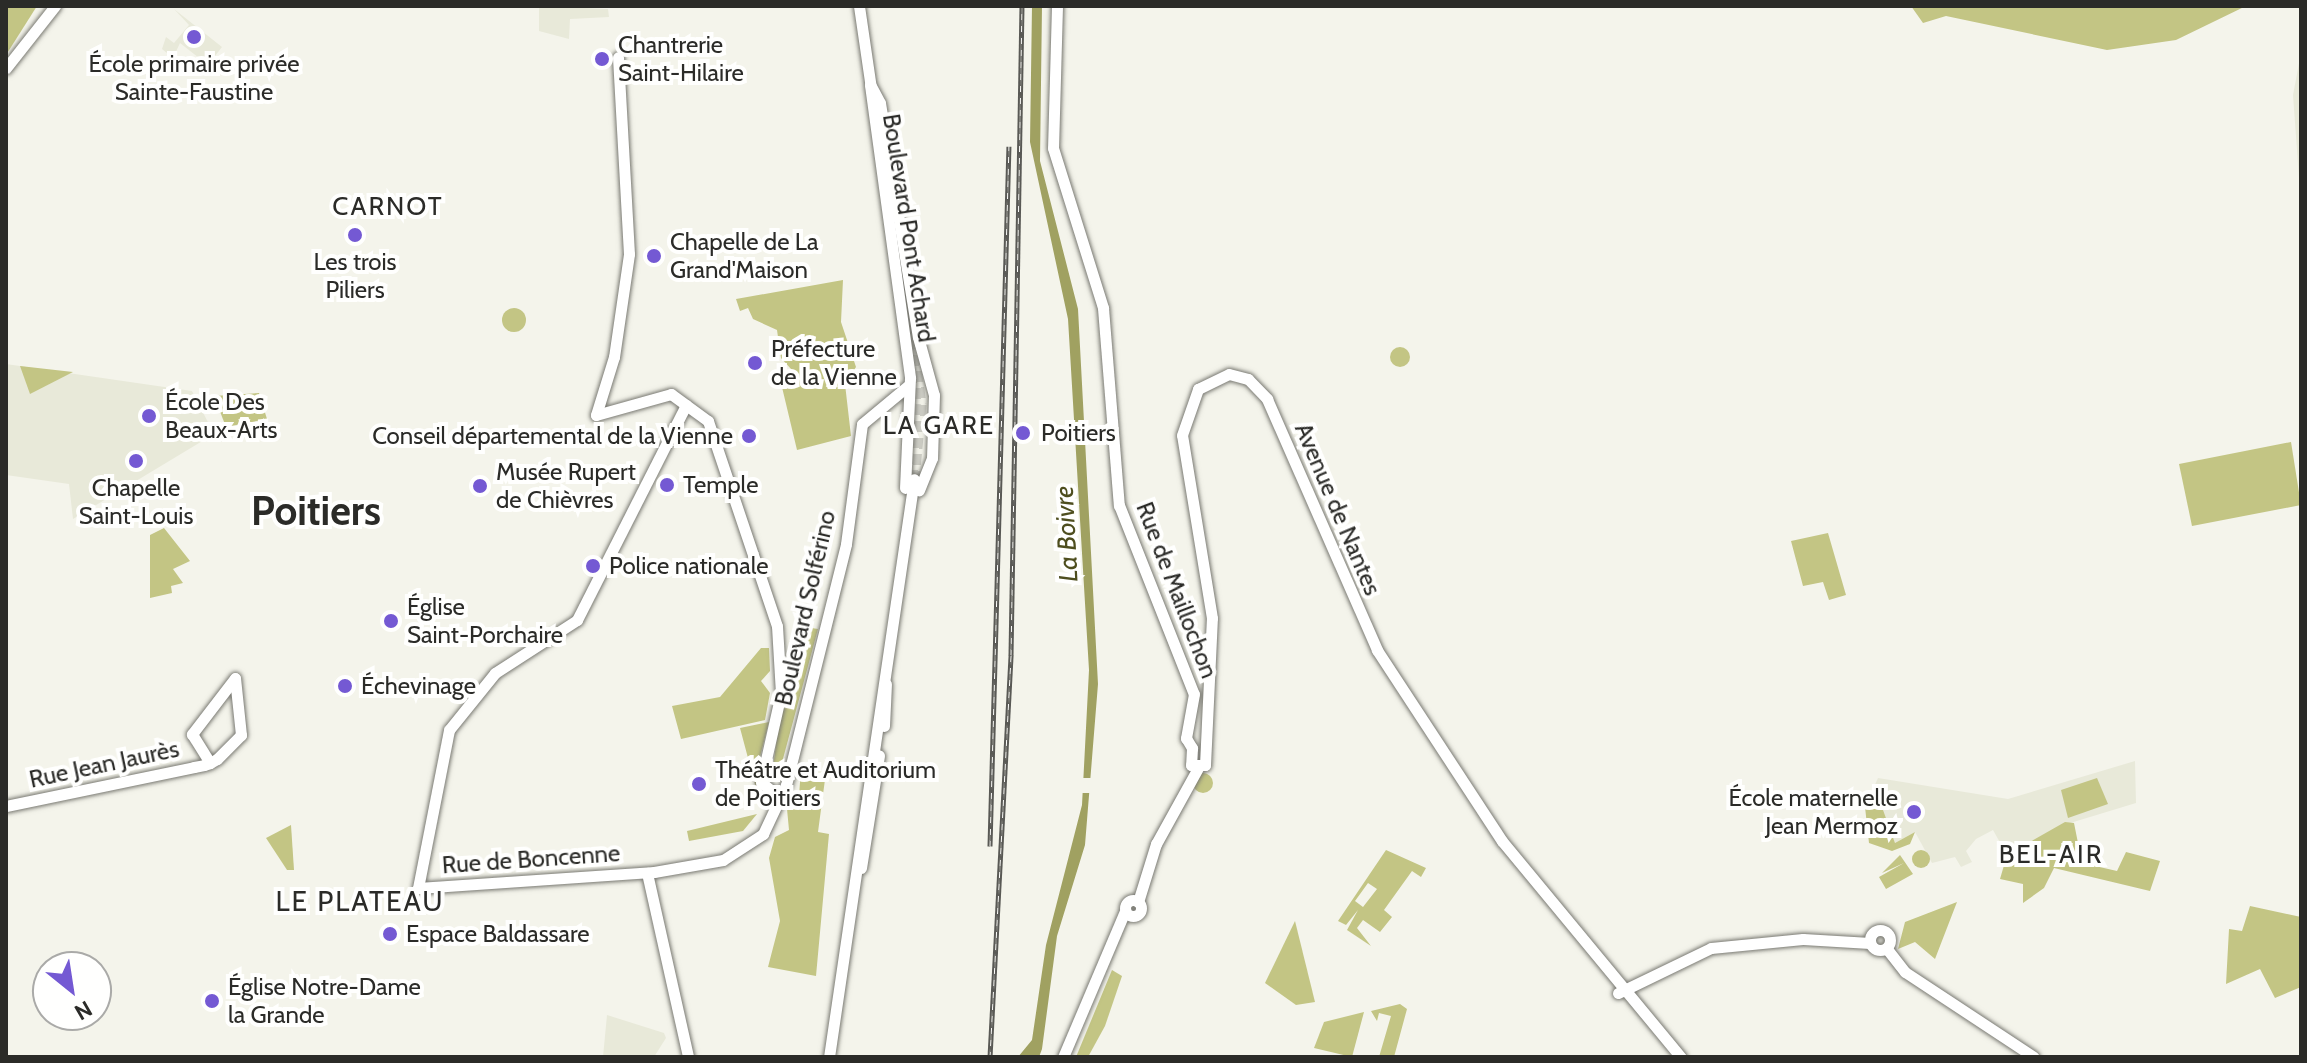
<!DOCTYPE html>
<meta charset="utf-8">
<style>
body{margin:0}
#map{position:relative;width:2307px;height:1063px;overflow:hidden;background:#f4f4eb;font-family:Cabin,sans-serif}
div>[style]{position:absolute}
[style*='--x']{left:calc(var(--x)*1px);top:calc(var(--y)*1px);width:calc(var(--w)*1px);rotate:calc(var(--a)*1deg)}
.built>*{inset:0;background:#e8e9d9}
.green>*{inset:0;background:#c3c584}
.round{border-radius:50%}
.water>*{inset:0;background:#a0a161}
.pier>*{inset:0;background:#f4f4eb}
.secondary-tunnel>*{height:11px;margin-top:-5.5px;transform-origin:0;background:repeating-linear-gradient(90deg,#ccccc4 0 11px,transparent 0 16.5px)}
.roads{filter:drop-shadow(0 0 2px #797972) drop-shadow(0 0 2px #797972)}
.secondary>*{height:11px;margin:-5.5px;padding:0 5.5px;transform-origin:5.5px;border-radius:5.5px;background:#fff}
.secondary>.ring{margin:-5.5px;padding:0;box-sizing:content-box;background:none;border:11px solid #fff;border-radius:50%}
.rail>*{height:5px;margin-top:-2.5px;transform-origin:0;background:repeating-linear-gradient(90deg,#fffffe 0 6px,#595955 0 12px);box-sizing:border-box;border-block:2px solid #595955}
.dots>*{width:22px;height:22px;translate:-50% -50%;box-sizing:border-box;border:4px solid #fffffe;border-radius:50%}
span{translate:-50% -50%;white-space:nowrap;text-align:center;line-height:1.15;-webkit-text-stroke:8px #fffffe;paint-order:stroke}
.poi-label{font-size:24px;color:#2b2b28}
.left{translate:0 -50%;text-align:left}
.right{translate:-100% -50%;text-align:right}
.street-label{font-size:24px;color:#2b2b28}
.neighbourhood-label{font-size:26px;color:#2b2b28;letter-spacing:2px}
.water-label{font-size:26px;color:#4e4e1e;font-style:italic}
.quarter-label{font-size:28px;color:#2b2b28;letter-spacing:2px}
.town-label{font-size:40px;color:#2b2b28;font-weight:700}
.frame{position:absolute;inset:0;border:8px solid #2b2b28;pointer-events:none}
.north{position:absolute;left:32px;top:951px;width:80px;height:80px;box-sizing:border-box;background:#fffffe;border:2px solid #aaaaa8;border-radius:50%;rotate:150deg;font-size:22px;font-weight:700;line-height:32px;text-align:center;color:#2b2b28}
.north::after{content:'';display:block;margin:auto;width:28px;height:36px;background:#7459d3;clip-path:polygon(50% 0,100% 100%,50% 72%,0 100%)}
</style>
<div id="map">
<div class="built">
<i style="clip-path:polygon(539px 6px,608px 9px,609px 17px,570px 19px,569px 39px,539px 31px)"></i>
<i style="clip-path:polygon(174px 9px,222px 47px,208px 65px,180px 43px,173px 58px,162px 49px,166px 37px,174px 43px,189px 25px)"></i>
<i style="clip-path:polygon(2301px 53px,2301px 205px,2293px 95px)"></i>
<i style="clip-path:polygon(6px 364px,192px 391px,214px 434px,73px 519px,69px 484px,6px 475px)"></i>
<i style="clip-path:polygon(2135px 761px,2136px 803px,2067px 824px,2007px 855px,1993px 830px,1976px 839px,1966px 851px,1972px 862px,1961px 867px,1955px 857px,1932px 863px,1915px 832px,1895px 843px,1882px 810px,1865px 807px,1878px 778px,2008px 799px)"></i>
<i style="clip-path:polygon(607px 1015px,664px 1033px,666px 1038px,654px 1057px,603px 1057px)"></i>
</div>
<div class="green">
<i style="clip-path:polygon(6px 6px,37px 6px,6px 55px)"></i>
<i style="clip-path:polygon(1911px 6px,2246px 6px,2176px 40px,2107px 50px,1946px 16px,1923px 23px)"></i>
<i style="clip-path:polygon(843px 280px,841px 322px,856px 367px,845px 384px,851px 436px,797px 450px,781px 383px,787px 374px,802px 381px,781px 358px,777px 330px,753px 319px,748px 308px,740px 311px,736px 299px)"></i>
<i class="round" style="left:502px;top:308px;width:24px;height:24px"></i>
<i class="round" style="left:1390px;top:347px;width:20px;height:20px"></i>
<i style="clip-path:polygon(20px 366px,73px 372px,30px 394px)"></i>
<i style="clip-path:polygon(259px 393px,267px 419px,226px 427px,214px 396px)"></i>
<i style="clip-path:polygon(2291px 442px,2301px 505px,2192px 526px,2179px 464px)"></i>
<i style="clip-path:polygon(164px 528px,190px 561px,173px 569px,183px 583px,171px 586px,172px 593px,150px 598px,150px 535px)"></i>
<i style="clip-path:polygon(1828px 533px,1846px 595px,1829px 600px,1823px 582px,1803px 586px,1791px 541px)"></i>
<i style="clip-path:polygon(805px 627px,818px 629px,777px 781px,771px 782px,789px 650px)"></i>
<i style="clip-path:polygon(761px 648px,769px 648px,770px 671px,761px 681px,770px 693px,765px 720px,681px 739px,672px 706px,720px 697px)"></i>
<i style="clip-path:polygon(769px 722px,756px 772px,756px 788px,740px 728px)"></i>
<i style="clip-path:polygon(801px 768px,826px 772px,818px 832px,829px 834px,816px 976px,768px 967px,780px 921px,769px 858px,775px 837px,789px 830px,787px 809px,799px 796px)"></i>
<i class="round" style="left:1193px;top:773px;width:20px;height:20px"></i>
<i style="clip-path:polygon(2097px 778px,2108px 804px,2068px 818px,2061px 790px)"></i>
<i style="clip-path:polygon(1865px 807px,1883px 810px,1895px 843px,1915px 832px,1910px 844px,1892px 851px,1869px 843px)"></i>
<i style="clip-path:polygon(757px 814px,743px 831px,689px 841px,687px 831px)"></i>
<i style="clip-path:polygon(2065px 822px,2074px 823px,2082px 863px,2117px 871px,2126px 852px,2160px 861px,2150px 891px,2054px 868px,2044px 888px,2023px 903px,2023px 884px,2000px 879px,2007px 855px)"></i>
<i style="clip-path:polygon(291px 825px,294px 870px,287px 870px,266px 838px)"></i>
<i class="round" style="left:1912px;top:850px;width:18px;height:18px"></i>
<i style="clip-path:polygon(evenodd,1386px 850px,1426px 868px,1421px 877px,1412px 871px,1384px 910px,1392px 917px,1380px 932px,1363px 920px,1357px 928px,1371px 946px,1347px 930px,1358px 910px,1346px 925px,1338px 921px,1386px 850px,1368px 883px,1377px 889px,1363px 907px,1355px 901px,1368px 883px)"></i>
<i style="clip-path:polygon(1900px 855px,1913px 874px,1886px 889px,1879px 877px,1904px 863px,1882px 873px)"></i>
<i style="clip-path:polygon(1957px 902px,1935px 959px,1915px 942px,1898px 949px,1905px 922px)"></i>
<i style="clip-path:polygon(2250px 906px,2301px 917px,2301px 987px,2275px 998px,2260px 969px,2226px 984px,2229px 929px,2242px 931px)"></i>
<i style="clip-path:polygon(1295px 921px,1315px 1002px,1296px 1005px,1265px 983px)"></i>
<i style="clip-path:polygon(1112px 970px,1122px 976px,1105px 1026px,1088px 1057px,1076px 1057px)"></i>
<i style="clip-path:polygon(1400px 1004px,1407px 1009px,1394px 1057px,1379px 1057px,1391px 1016px,1379px 1013px,1377px 1021px,1371px 1011px)"></i>
<i style="clip-path:polygon(1364px 1012px,1352px 1057px,1314px 1048px,1324px 1022px)"></i>
</div>
<div class="water">
<i style="clip-path:polygon(1032px 6px,1042px 6px,1040px 161px,1078px 309px,1098px 684px,1085px 845px,1057px 936px,1042px 1049px,1039px 1057px,1018px 1057px,1032px 1040px,1046px 945px,1082px 805px,1089px 670px,1068px 319px,1030px 142px)"></i>
</div>
<div class="pier">
<i style="clip-path:polygon(1081px 778px,1097px 778px,1097px 793px,1080px 793px)"></i>
</div>
<div class="secondary-tunnel">
<i style="--x:902;--y:273;--w:132;--a:81.7"></i>
<i style="--x:921;--y:404;--w:75;--a:95.3"></i>
</div>
<div class="roads">
<div class="secondary">
<i style="--x:859;--y:6;--w:83;--a:81.7"></i>
<i style="--x:1057;--y:6;--w:142;--a:91.6"></i>
<i style="--x:1053;--y:148;--w:168;--a:72.6"></i>
<i style="--x:1103;--y:308;--w:198;--a:85.4"></i>
<i style="--x:1119;--y:505;--w:203;--a:68.4"></i>
<i style="--x:1194;--y:694;--w:45;--a:100.3"></i>
<i style="--x:1186;--y:738;--w:12;--a:59"></i>
<i style="--x:6;--y:68;--w:79;--a:-51.7"></i>
<i style="--x:870;--y:84;--w:21;--a:62"></i>
<i style="--x:880;--y:103;--w:237;--a:80.8"></i>
<i style="--x:918;--y:337;--w:60;--a:74.6"></i>
<i style="--x:934;--y:395;--w:63;--a:91.8"></i>
<i style="--x:932;--y:458;--w:35;--a:112"></i>
<i style="--x:870;--y:85;--w:296;--a:82.2"></i>
<i style="--x:910;--y:378;--w:110;--a:92.6"></i>
<i style="--x:686;--y:405;--w:241;--a:116.9"></i>
<i style="--x:577;--y:620;--w:98;--a:147.1"></i>
<i style="--x:495;--y:673;--w:73;--a:128.9"></i>
<i style="--x:449;--y:730;--w:161;--a:101.1"></i>
<i style="--x:418;--y:888;--w:237;--a:-3.9"></i>
<i style="--x:654;--y:872;--w:70;--a:-9.9"></i>
<i style="--x:723;--y:860;--w:48;--a:-33"></i>
<i style="--x:763;--y:834;--w:54;--a:-64.9"></i>
<i style="--x:786;--y:785;--w:248;--a:-76"></i>
<i style="--x:846;--y:544;--w:121;--a:-82.4"></i>
<i style="--x:862;--y:424;--w:61;--a:-39.7"></i>
<i style="--x:596;--y:415;--w:78;--a:-15.6"></i>
<i style="--x:671;--y:394;--w:46;--a:36.1"></i>
<i style="--x:708;--y:421;--w:216;--a:71.4"></i>
<i style="--x:777;--y:626;--w:67;--a:86.6"></i>
<i style="--x:781;--y:693;--w:91;--a:102.7"></i>
<i style="--x:761;--y:782;--w:23;--a:40"></i>
<i style="--x:596;--y:415;--w:61;--a:-72.8"></i>
<i style="--x:614;--y:357;--w:104;--a:-81.7"></i>
<i style="--x:629;--y:254;--w:197;--a:-93.2"></i>
<i style="--x:884;--y:726;--w:42;--a:-87.3"></i>
<i style="--x:1192;--y:748;--w:17;--a:93"></i>
<i style="--x:1191;--y:765;--w:14;--a:0"></i>
<i style="--x:1205;--y:765;--w:147;--a:-87.3"></i>
<i style="--x:1212;--y:618;--w:185;--a:-99.3"></i>
<i style="--x:1182;--y:435;--w:49;--a:-70.8"></i>
<i style="--x:1198;--y:389;--w:34;--a:-26"></i>
<i style="--x:1229;--y:374;--w:20;--a:15"></i>
<i style="--x:1248;--y:379;--w:28;--a:46"></i>
<i style="--x:1267;--y:399;--w:274;--a:66.3"></i>
<i style="--x:1377;--y:650;--w:228;--a:56.8"></i>
<i style="--x:1502;--y:841;--w:281;--a:50.4"></i>
<i style="--x:6;--y:806;--w:192;--a:-11.7"></i>
<i style="--x:194;--y:767;--w:10;--a:-11"></i>
<i style="--x:204;--y:765;--w:6;--a:-18"></i>
<i style="--x:210;--y:763;--w:8;--a:-30"></i>
<i style="--x:217;--y:759;--w:34;--a:-45"></i>
<i style="--x:241;--y:735;--w:57;--a:-96"></i>
<i style="--x:235;--y:678;--w:71;--a:127.5"></i>
<i style="--x:192;--y:734;--w:34;--a:58"></i>
<i style="--x:861;--y:868;--w:114;--a:-80.9"></i>
<i style="--x:647;--y:873;--w:189;--a:77.4"></i>
<i class="ring" style="left:1125px;top:900px;width:5px;height:5px"></i>
<i style="--x:1138;--y:902;--w:61;--a:-72.8"></i>
<i style="--x:1156;--y:844;--w:87;--a:-61.1"></i>
<i class="ring" style="left:1870px;top:930px;width:9px;height:9px"></i>
<i style="--x:1887;--y:949;--w:29;--a:52"></i>
<i style="--x:1905;--y:972;--w:154;--a:33.4"></i>
<i style="--x:1618;--y:993;--w:103;--a:-25.8"></i>
<i style="--x:1711;--y:948;--w:92;--a:-5.6"></i>
<i style="--x:1803;--y:939;--w:67;--a:3.4"></i>
<i style="--x:829;--y:1057;--w:584;--a:-81.63"></i>
<i style="--x:1063;--y:1057;--w:159;--a:-67"></i>
</div>
</div>
<div class="rail">
<i style="--x:990;--y:846;--w:700;--a:-88.45"></i>
<i style="--x:990;--y:1057;--w:403;--a:-87"></i>
<i style="--x:1011;--y:655;--w:649;--a:-89.03"></i>
</div>
<div class="dots">
<i style="left:194px;top:37px;background:#7459d3"></i>
<i style="left:602px;top:59px;background:#7459d3"></i>
<i style="left:355px;top:235px;background:#7459d3"></i>
<i style="left:654px;top:256px;background:#7459d3"></i>
<i style="left:755px;top:363px;background:#7459d3"></i>
<i style="left:149px;top:416px;background:#7459d3"></i>
<i style="left:1023px;top:433px;background:#7459d3"></i>
<i style="left:749px;top:436px;background:#7459d3"></i>
<i style="left:136px;top:461px;background:#7459d3"></i>
<i style="left:667px;top:485px;background:#7459d3"></i>
<i style="left:480px;top:486px;background:#7459d3"></i>
<i style="left:593px;top:566px;background:#7459d3"></i>
<i style="left:391px;top:621px;background:#7459d3"></i>
<i style="left:345px;top:686px;background:#7459d3"></i>
<i style="left:699px;top:784px;background:#7459d3"></i>
<i style="left:1914px;top:812px;background:#7459d3"></i>
<i style="left:390px;top:934px;background:#7459d3"></i>
<i style="left:212px;top:1001px;background:#7459d3"></i>
</div>
<div class="poi-label">
<span class="left" style="left:618px;top:59px">Chantrerie<br>Saint-Hilaire</span>
<span style="left:194px;top:78px">École primaire privée<br>Sainte-Faustine</span>
<span class="left" style="left:670px;top:256px">Chapelle de La<br>Grand'Maison</span>
<span style="left:355px;top:276px">Les trois<br>Piliers</span>
<span class="left" style="left:771px;top:363px">Préfecture<br>de la Vienne</span>
<span class="left" style="left:165px;top:416px">École Des<br>Beaux-Arts</span>
<span class="left" style="left:1041px;top:433px">Poitiers</span>
<span class="right" style="left:733px;top:436px">Conseil départemental de la Vienne</span>
<span class="left" style="left:496px;top:486px">Musée Rupert<br>de Chièvres</span>
<span class="left" style="left:683px;top:485px">Temple</span>
<span style="left:136px;top:502px">Chapelle<br>Saint-Louis</span>
<span class="left" style="left:609px;top:566px">Police nationale</span>
<span class="left" style="left:407px;top:621px">Église<br>Saint-Porchaire</span>
<span class="left" style="left:361px;top:686px">Échevinage</span>
<span class="left" style="left:715px;top:784px">Théâtre et Auditorium<br>de Poitiers</span>
<span class="right" style="left:1898px;top:812px">École maternelle<br>Jean Mermoz</span>
<span class="left" style="left:406px;top:934px">Espace Baldassare</span>
<span class="left" style="left:228px;top:1001px">Église Notre-Dame<br>la Grande</span>
</div>
<div class="street-label">
<span style="left:909px;top:228px;rotate:81deg">Boulevard Pont Achard</span>
<span style="left:1338px;top:509px;rotate:67deg">Avenue de Nantes</span>
<span style="left:1177px;top:590px;rotate:69deg">Rue de Maillochon</span>
<span style="left:805px;top:608px;rotate:-77deg">Boulevard Solférino</span>
<span style="left:104px;top:764px;rotate:-12deg">Rue Jean Jaurès</span>
<span style="left:531px;top:859px;rotate:-4deg">Rue de Boncenne</span>
</div>
<div class="neighbourhood-label">
<span style="left:388px;top:207px">CARNOT</span>
<span style="left:939px;top:426px">LA GARE</span>
<span style="left:2051px;top:855px">BEL-AIR</span>
</div>
<div class="water-label">
<span style="left:1067px;top:534px;rotate:-93deg">La Boivre</span>
</div>
<div class="quarter-label">
<span style="left:360px;top:901px">LE PLATEAU</span>
</div>
<div class="town-label">
<span style="left:316px;top:511px">Poitiers</span>
</div>
<div class="frame"></div>
<div class="north">N</div>
</div>
